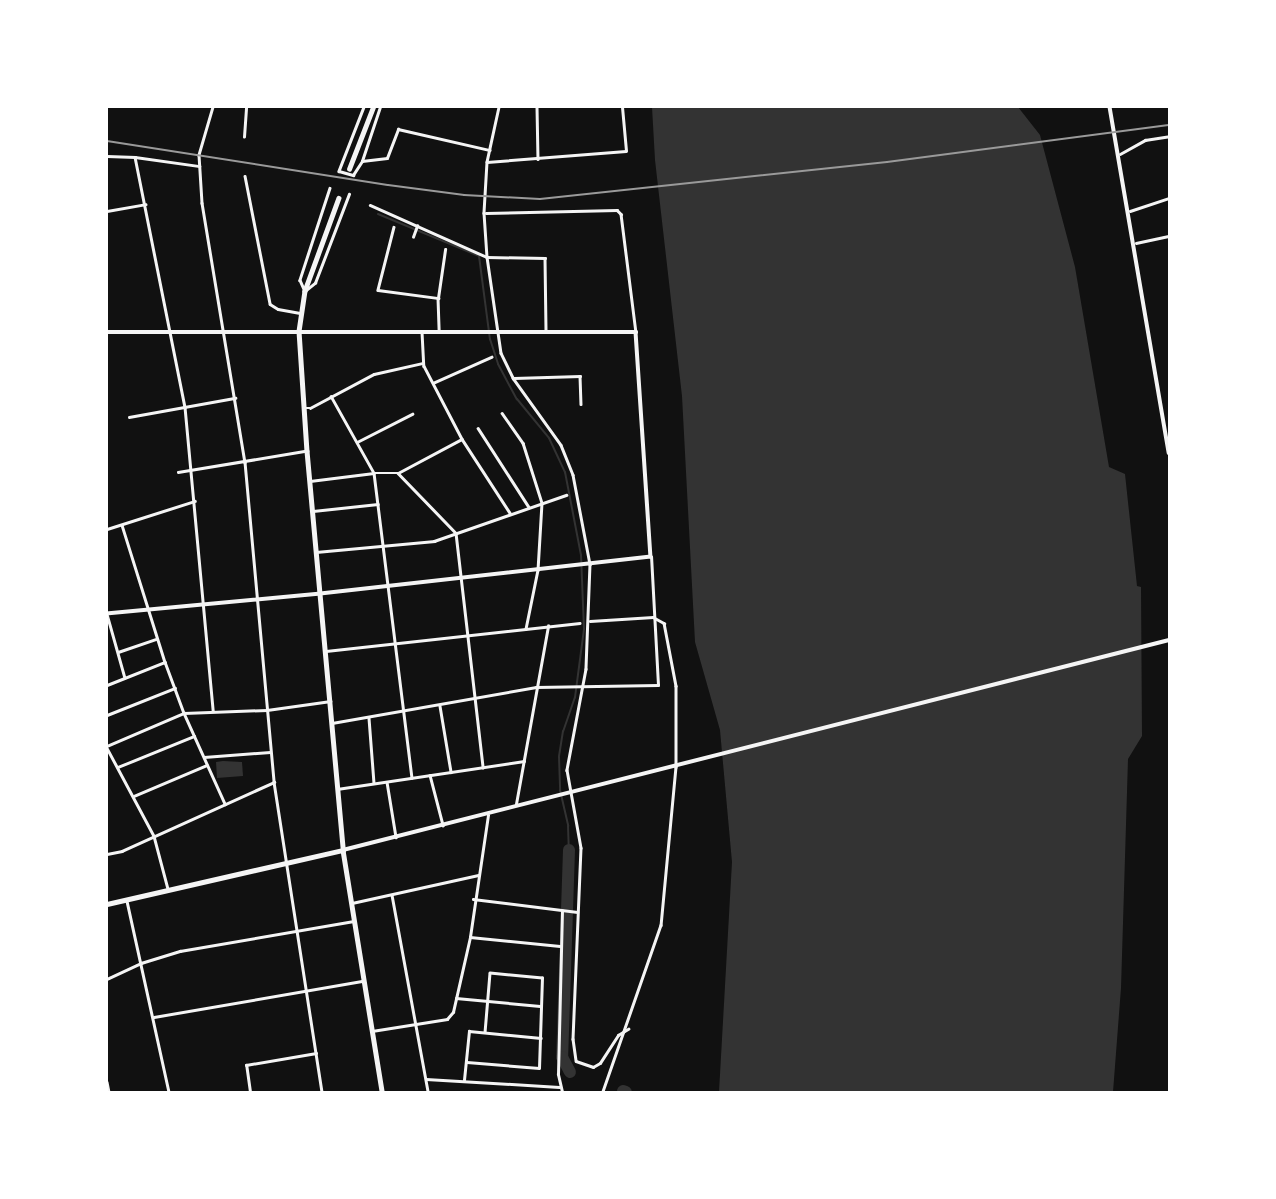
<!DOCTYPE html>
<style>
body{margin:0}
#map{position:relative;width:1276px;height:1199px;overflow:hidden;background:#111;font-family:Lato,sans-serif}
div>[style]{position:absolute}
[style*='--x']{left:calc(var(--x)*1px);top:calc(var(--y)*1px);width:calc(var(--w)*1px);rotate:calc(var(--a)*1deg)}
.water>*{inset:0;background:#333}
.stream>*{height:2px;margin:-1px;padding:0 1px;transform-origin:1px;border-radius:1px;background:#333}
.river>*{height:12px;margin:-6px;padding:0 6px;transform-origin:6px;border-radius:6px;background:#333}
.minor>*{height:2.5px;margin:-1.25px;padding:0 1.25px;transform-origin:1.25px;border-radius:1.25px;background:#f5f5f5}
.tertiary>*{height:3.5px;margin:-1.75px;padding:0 1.75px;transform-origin:1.75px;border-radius:1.75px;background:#f5f5f5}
.secondary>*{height:4.5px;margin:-2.25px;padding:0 2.25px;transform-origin:2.25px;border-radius:2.25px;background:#f5f5f5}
.rail>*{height:2px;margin:-1px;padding:0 1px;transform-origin:1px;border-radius:1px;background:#9a9a9a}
span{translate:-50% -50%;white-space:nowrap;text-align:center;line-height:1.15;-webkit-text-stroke:6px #fff;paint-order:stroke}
.frame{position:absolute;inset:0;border:108px solid #fff;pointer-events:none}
</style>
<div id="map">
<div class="water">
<i style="clip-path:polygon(652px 107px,1018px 107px,1040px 135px,1075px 267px,1109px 467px,1125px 474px,1137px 586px,1141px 587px,1142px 736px,1128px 759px,1121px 988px,1113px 1092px,719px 1092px,732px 862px,720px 730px,695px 642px,682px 396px,655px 160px)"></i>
<i style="clip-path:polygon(223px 761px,242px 762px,243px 776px,217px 778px,216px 762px)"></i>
</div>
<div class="stream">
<i style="--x:378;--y:214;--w:109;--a:22.6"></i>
<i style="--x:479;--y:256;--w:84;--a:82.5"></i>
<i style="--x:490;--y:339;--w:26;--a:72"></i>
<i style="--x:498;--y:364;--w:40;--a:62"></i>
<i style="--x:517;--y:399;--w:50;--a:50.6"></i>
<i style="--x:549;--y:438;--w:38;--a:65"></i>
<i style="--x:565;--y:472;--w:85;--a:79.1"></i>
<i style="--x:581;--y:555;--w:74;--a:87.7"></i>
<i style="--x:584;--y:629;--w:69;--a:97.5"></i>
<i style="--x:575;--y:697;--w:36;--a:109"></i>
<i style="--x:563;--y:731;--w:26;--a:99"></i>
<i style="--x:559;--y:757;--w:33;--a:88"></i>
<i style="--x:560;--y:790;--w:37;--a:77"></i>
<i style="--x:568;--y:826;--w:24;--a:88"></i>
</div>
<div class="river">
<i style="--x:569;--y:850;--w:207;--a:91.9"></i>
<i style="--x:562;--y:1057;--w:17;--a:62"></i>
<i style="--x:623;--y:1091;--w:3;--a:18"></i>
</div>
<div class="minor">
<i style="--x:213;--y:107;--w:50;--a:106.3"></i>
<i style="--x:199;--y:155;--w:48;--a:86.4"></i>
<i style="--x:202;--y:203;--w:263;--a:80.6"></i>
<i style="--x:245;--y:462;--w:321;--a:84.8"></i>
<i style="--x:274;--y:782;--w:314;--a:81.2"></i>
<i style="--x:364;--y:107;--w:69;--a:111.3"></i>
<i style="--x:339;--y:171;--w:15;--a:16"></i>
<i style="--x:353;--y:175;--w:17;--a:-57"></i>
<i style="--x:362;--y:161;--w:57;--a:-71.6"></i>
<i style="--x:499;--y:107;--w:56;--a:102.3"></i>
<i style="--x:487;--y:162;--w:51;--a:93.4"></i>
<i style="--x:484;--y:213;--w:44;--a:86.1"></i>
<i style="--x:487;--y:257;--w:97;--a:81.7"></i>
<i style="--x:501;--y:353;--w:28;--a:64"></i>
<i style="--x:513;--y:378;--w:82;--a:54.4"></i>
<i style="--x:561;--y:445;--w:32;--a:68"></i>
<i style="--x:573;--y:475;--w:91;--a:79.2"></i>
<i style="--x:590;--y:564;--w:105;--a:92.2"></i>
<i style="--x:586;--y:669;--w:103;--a:100.7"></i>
<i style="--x:567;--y:770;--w:79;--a:79.8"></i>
<i style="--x:581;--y:848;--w:191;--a:92.4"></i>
<i style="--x:573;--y:1039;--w:22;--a:82"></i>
<i style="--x:576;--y:1061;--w:18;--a:19"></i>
<i style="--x:593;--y:1067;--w:8;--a:-30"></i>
<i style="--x:600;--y:1063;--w:33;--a:-57"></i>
<i style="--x:618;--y:1035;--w:12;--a:-31"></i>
<i style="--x:537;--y:107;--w:52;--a:88.9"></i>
<i style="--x:244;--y:137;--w:30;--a:-86"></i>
<i style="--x:1120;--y:154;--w:29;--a:-29"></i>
<i style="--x:1145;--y:140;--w:24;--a:-9"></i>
<i style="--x:107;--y:156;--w:28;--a:2"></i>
<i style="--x:135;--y:157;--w:65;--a:8"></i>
<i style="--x:135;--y:157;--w:255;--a:78.7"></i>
<i style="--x:185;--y:407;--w:305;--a:84.7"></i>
<i style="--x:362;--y:161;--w:25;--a:-7"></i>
<i style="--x:387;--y:158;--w:31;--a:-69"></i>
<i style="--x:398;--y:129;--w:94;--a:12.9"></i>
<i style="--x:487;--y:162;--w:139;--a:-4.5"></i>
<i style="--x:626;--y:151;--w:44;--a:-95.2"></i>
<i style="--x:245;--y:176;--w:130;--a:78.9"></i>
<i style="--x:270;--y:304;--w:9;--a:32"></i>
<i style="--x:278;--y:309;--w:22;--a:10"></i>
<i style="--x:330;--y:188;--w:97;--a:108.1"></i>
<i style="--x:300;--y:280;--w:12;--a:66"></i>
<i style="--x:305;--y:291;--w:13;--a:-39"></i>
<i style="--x:315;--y:283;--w:95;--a:-69.1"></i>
<i style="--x:370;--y:205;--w:128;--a:24"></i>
<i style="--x:487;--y:257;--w:58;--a:1"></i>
<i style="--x:545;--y:258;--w:73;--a:89.2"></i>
<i style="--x:107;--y:211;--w:39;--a:-10"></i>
<i style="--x:1130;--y:211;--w:41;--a:-18.4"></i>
<i style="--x:486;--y:213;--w:131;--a:-1.3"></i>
<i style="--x:617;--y:210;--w:6;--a:45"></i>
<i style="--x:621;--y:214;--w:119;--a:82.8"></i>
<i style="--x:394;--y:227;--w:65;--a:104.3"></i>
<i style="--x:378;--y:290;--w:61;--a:7.6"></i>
<i style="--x:438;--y:298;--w:34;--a:88"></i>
<i style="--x:413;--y:237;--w:12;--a:-70"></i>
<i style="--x:1136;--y:243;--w:34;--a:-12"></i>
<i style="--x:438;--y:298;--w:49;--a:-81.7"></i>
<i style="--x:422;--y:332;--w:34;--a:87"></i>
<i style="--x:424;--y:366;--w:82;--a:62.5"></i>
<i style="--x:462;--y:439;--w:88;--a:57"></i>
<i style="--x:514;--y:378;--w:66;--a:-1.7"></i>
<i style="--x:580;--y:376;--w:28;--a:88"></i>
<i style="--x:433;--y:383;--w:64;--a:-24.1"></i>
<i style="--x:331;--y:396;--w:88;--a:60.8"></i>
<i style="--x:374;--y:473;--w:307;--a:82.9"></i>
<i style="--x:304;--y:408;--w:6;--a:0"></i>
<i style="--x:310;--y:408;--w:72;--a:-28"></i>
<i style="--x:374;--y:374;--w:50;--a:-12.7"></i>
<i style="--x:502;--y:413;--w:37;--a:55"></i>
<i style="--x:523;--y:443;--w:63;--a:72.4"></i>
<i style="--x:542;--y:503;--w:67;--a:93.4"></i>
<i style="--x:538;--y:570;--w:60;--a:101.5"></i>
<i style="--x:129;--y:417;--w:108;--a:-10.2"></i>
<i style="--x:478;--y:428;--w:94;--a:57.2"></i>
<i style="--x:357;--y:442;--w:62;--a:-27"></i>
<i style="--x:178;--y:472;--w:129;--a:-9.4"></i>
<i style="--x:398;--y:473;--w:83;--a:46"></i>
<i style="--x:456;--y:533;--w:236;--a:83.4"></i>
<i style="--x:310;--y:481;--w:64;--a:-7.1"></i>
<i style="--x:374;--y:473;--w:24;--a:0"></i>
<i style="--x:398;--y:473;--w:72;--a:-28"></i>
<i style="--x:313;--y:511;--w:65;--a:-6.1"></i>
<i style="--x:122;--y:525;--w:144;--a:72.6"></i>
<i style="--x:165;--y:662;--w:54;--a:69.6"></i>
<i style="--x:184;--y:713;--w:100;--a:65.7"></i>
<i style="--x:107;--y:529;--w:92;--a:-17.7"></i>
<i style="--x:316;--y:552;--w:119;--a:-5.3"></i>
<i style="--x:434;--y:541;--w:140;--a:-19.2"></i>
<i style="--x:107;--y:614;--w:66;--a:74.3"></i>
<i style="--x:590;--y:621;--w:63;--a:-3.6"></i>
<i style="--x:653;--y:617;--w:13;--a:29"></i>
<i style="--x:664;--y:623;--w:64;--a:79.2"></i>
<i style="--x:676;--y:686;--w:81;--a:90"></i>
<i style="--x:676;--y:767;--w:159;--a:95.4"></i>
<i style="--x:661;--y:925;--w:177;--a:109.2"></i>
<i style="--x:326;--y:651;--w:255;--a:-6.3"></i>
<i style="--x:118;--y:652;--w:40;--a:-18.9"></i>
<i style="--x:107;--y:685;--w:62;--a:-21.6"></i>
<i style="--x:440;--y:706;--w:67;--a:80.5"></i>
<i style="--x:107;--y:715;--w:73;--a:-21.7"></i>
<i style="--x:369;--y:718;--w:65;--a:85.6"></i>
<i style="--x:332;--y:723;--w:207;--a:-10"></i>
<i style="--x:536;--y:687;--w:122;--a:-0.9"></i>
<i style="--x:658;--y:685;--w:128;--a:-93.1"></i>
<i style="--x:107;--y:746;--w:84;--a:-23.2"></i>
<i style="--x:184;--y:713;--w:83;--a:-2.1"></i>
<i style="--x:267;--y:710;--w:64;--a:-8.1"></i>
<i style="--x:107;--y:748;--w:100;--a:61.9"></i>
<i style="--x:154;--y:836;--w:55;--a:75.2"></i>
<i style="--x:204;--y:757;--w:66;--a:-4.3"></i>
<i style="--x:118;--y:767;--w:82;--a:-22.2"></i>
<i style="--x:430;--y:775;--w:52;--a:75.4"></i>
<i style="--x:387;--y:782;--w:56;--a:80.7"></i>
<i style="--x:337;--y:789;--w:189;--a:-8.5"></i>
<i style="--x:134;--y:796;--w:79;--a:-23"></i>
<i style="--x:516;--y:804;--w:181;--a:-79.8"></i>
<i style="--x:107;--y:854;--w:15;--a:-11"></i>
<i style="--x:122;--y:851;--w:167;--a:-24.4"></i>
<i style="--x:392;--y:895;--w:200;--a:79.6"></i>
<i style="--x:473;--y:899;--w:105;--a:7.1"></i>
<i style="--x:127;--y:901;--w:196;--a:77.6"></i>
<i style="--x:352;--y:903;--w:129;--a:-12.5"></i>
<i style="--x:470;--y:937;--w:90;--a:5.7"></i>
<i style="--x:107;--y:979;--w:38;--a:-25"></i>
<i style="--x:141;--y:963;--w:41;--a:-17.1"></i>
<i style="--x:180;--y:951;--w:176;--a:-9.8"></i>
<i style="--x:456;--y:998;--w:84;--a:5.4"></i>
<i style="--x:154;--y:1017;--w:212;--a:-9.8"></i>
<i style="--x:372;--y:1031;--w:76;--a:-9.1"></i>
<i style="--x:447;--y:1019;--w:9;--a:-49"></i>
<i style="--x:453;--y:1012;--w:77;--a:-77.2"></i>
<i style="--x:470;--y:937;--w:123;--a:-81.6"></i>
<i style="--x:467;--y:1062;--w:72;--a:4.8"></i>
<i style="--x:539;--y:1068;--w:90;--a:-88.1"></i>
<i style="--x:542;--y:978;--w:52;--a:-174.5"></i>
<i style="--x:490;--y:973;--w:59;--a:94.8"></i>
<i style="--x:426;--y:1079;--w:133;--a:3.4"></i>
<i style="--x:464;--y:1080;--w:49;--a:-84.2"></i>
<i style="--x:469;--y:1031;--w:72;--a:5.6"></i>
<i style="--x:107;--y:1082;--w:10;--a:79"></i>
<i style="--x:250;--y:1092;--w:27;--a:-98"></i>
<i style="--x:246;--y:1065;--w:71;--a:-9.7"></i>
<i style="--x:562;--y:1092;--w:18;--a:-103"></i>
<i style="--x:558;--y:1074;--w:163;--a:-88.6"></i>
</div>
<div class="tertiary">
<i style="--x:1110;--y:107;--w:351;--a:80.3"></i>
<i style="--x:107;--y:332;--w:529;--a:0"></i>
<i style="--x:636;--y:332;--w:225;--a:86.2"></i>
<i style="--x:651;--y:557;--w:332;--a:173.6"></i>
<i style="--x:321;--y:594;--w:215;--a:174.7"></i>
<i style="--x:343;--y:850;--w:852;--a:-14.26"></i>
</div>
<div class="secondary">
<i style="--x:349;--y:169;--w:66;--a:-68.8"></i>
<i style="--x:339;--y:198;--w:99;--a:110.1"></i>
<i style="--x:305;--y:291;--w:40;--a:98.5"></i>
<i style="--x:299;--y:331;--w:120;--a:86.2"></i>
<i style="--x:307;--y:451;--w:401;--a:84.8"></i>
<i style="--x:343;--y:850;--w:245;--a:80.8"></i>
<i style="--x:107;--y:904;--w:242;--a:-12.9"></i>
</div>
<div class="rail">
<i style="--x:107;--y:141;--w:284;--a:8.9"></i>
<i style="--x:388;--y:185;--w:77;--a:7.5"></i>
<i style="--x:464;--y:195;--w:76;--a:3"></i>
<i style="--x:540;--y:199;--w:349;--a:-6.1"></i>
<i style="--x:887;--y:162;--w:284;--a:-7.5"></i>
</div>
<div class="frame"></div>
</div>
